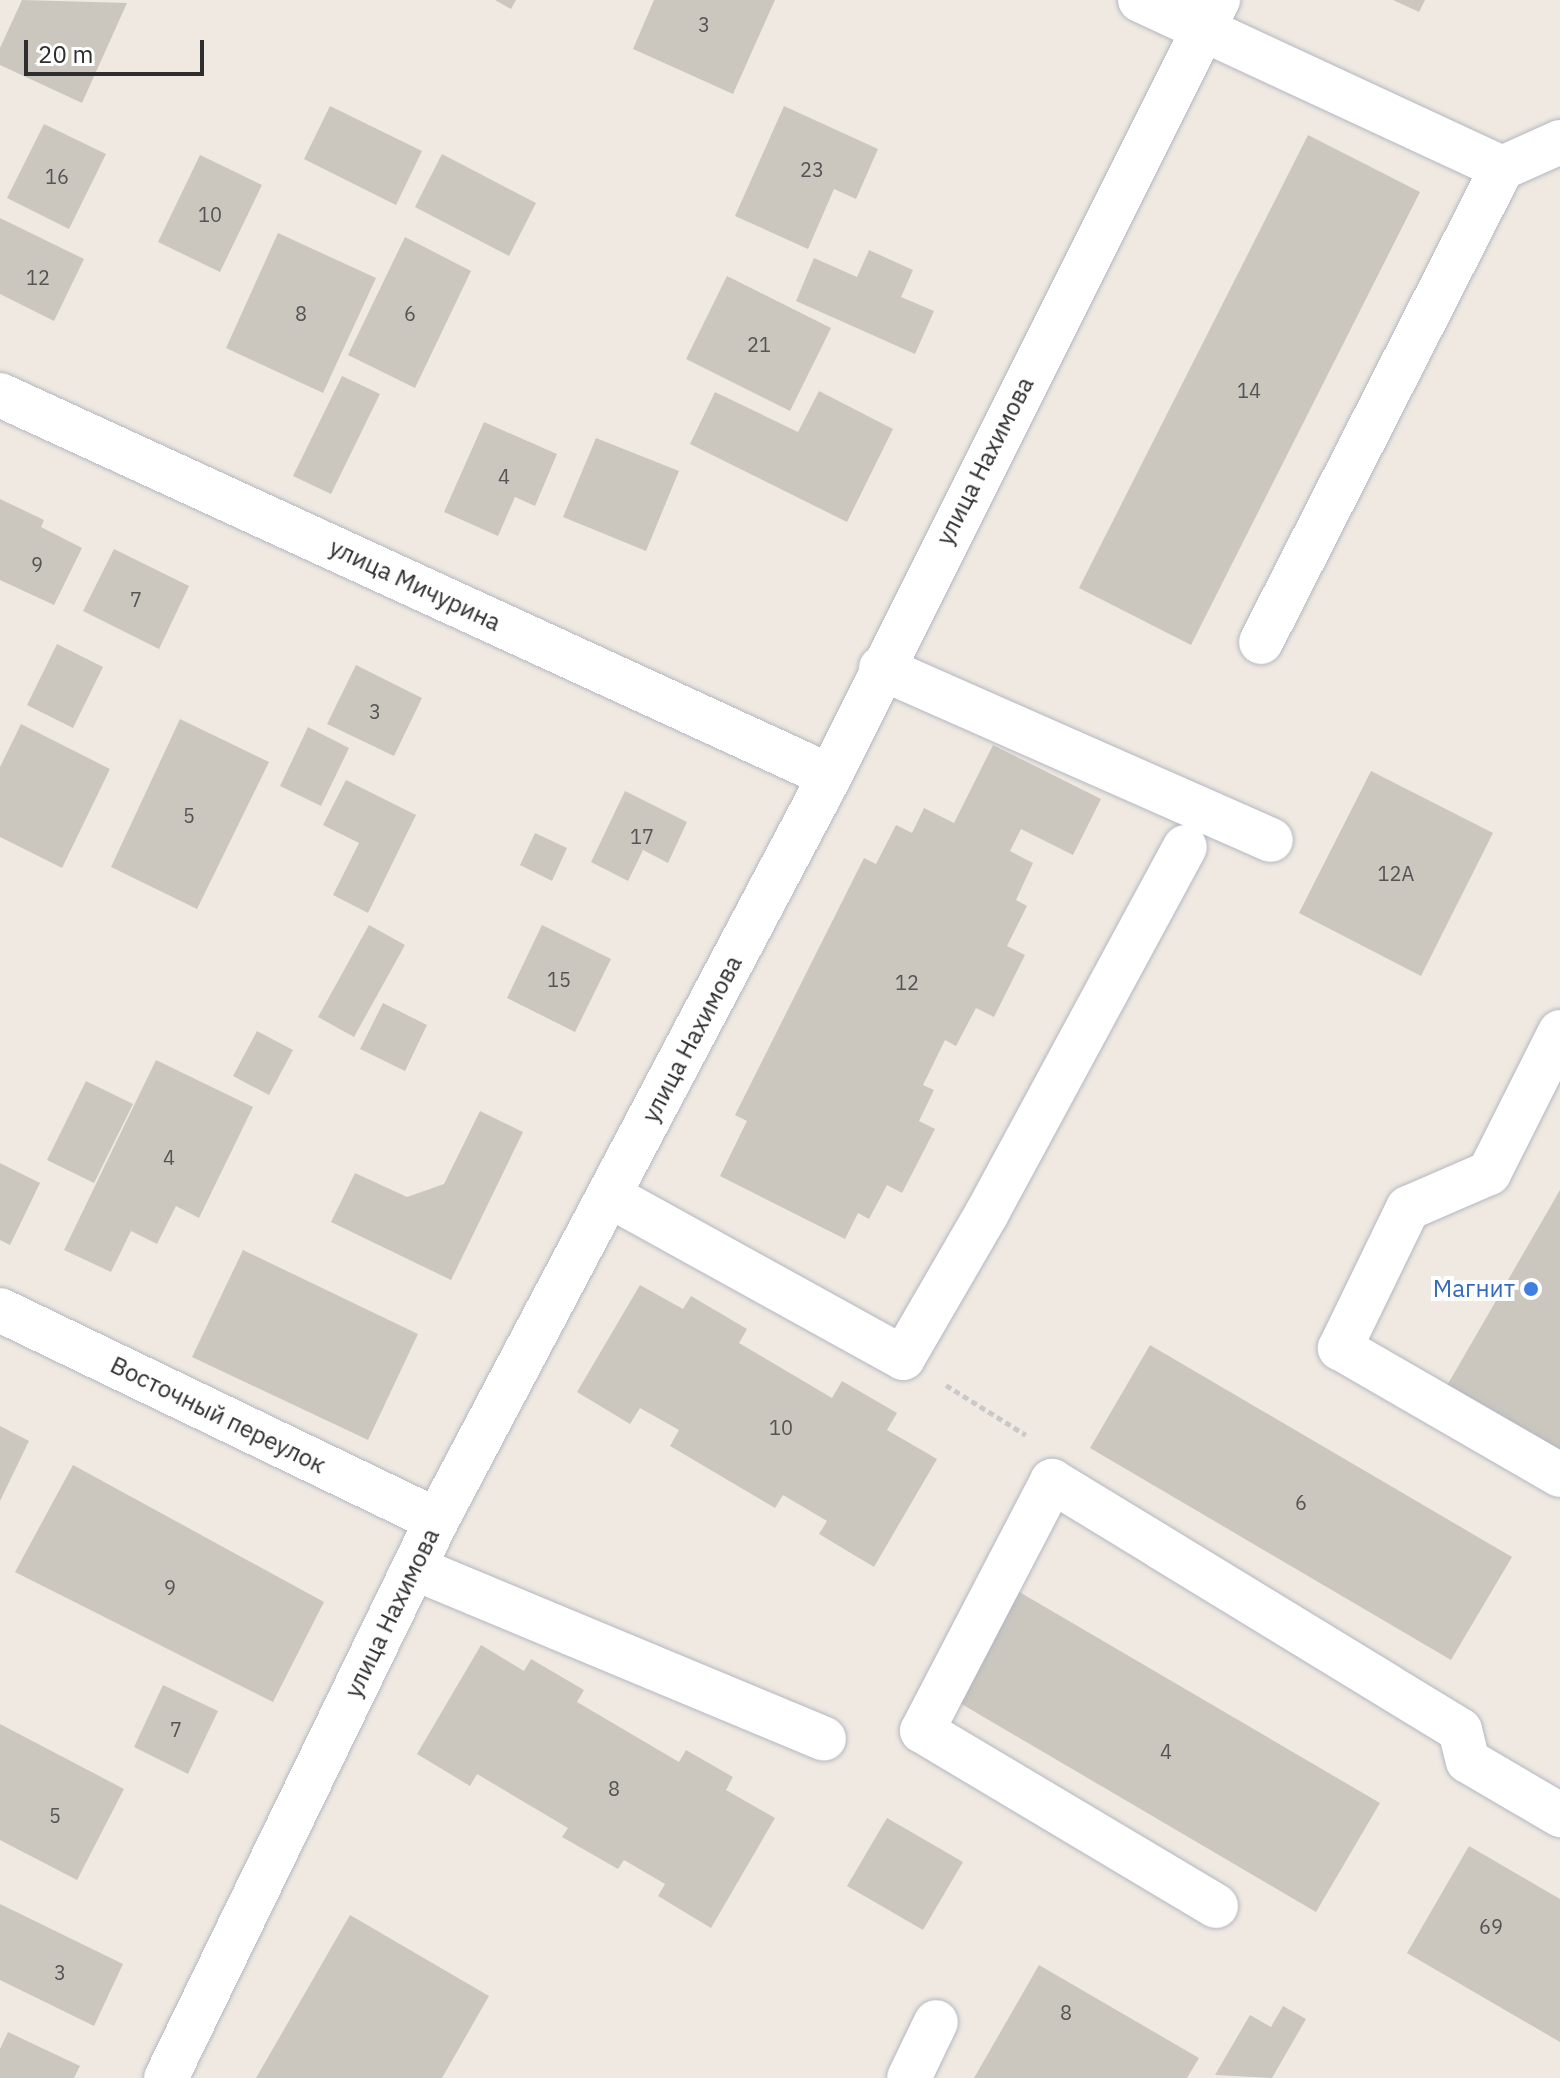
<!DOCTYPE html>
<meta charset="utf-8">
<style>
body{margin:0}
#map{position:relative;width:1560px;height:2078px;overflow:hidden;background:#efe9e1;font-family:"IBM Plex Sans",sans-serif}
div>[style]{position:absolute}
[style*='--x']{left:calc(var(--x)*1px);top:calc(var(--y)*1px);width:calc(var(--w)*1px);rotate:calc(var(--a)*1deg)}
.building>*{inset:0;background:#cbc7bf}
.path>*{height:5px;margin-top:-2.5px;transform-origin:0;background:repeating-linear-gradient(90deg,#c9c9c9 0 6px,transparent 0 10px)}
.roads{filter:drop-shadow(0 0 2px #b4b7c1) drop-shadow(0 0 2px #b4b7c1)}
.minor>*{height:44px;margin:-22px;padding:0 22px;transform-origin:22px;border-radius:22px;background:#fff}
.dots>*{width:22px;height:22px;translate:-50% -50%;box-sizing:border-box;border:4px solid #fff;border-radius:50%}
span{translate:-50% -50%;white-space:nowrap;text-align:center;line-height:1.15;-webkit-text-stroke:8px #fff;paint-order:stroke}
.number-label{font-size:20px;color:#555452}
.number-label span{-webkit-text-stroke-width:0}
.street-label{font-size:24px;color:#2e2e2e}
.shop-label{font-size:24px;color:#366cbe}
.right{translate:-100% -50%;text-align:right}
.scale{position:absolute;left:24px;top:40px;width:180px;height:36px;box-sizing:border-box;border:4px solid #2e2e2e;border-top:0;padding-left:10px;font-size:24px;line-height:28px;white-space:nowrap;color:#2e2e2e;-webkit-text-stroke:6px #fff;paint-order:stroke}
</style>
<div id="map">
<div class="building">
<i style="clip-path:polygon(22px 0,127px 3px,82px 103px,0 65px,0 48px)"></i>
<i style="clip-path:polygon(495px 0,516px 0,511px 9px)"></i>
<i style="clip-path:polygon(654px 0,775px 0,733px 94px,633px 49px)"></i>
<i style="clip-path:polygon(1393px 0,1425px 0,1419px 12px)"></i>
<i style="clip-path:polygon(330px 106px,422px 151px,396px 205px,304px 159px)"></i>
<i style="clip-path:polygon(784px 106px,878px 149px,856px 199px,834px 189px,808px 249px,735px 216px)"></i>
<i style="clip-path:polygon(44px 124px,106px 154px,69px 229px,7px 198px)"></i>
<i style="clip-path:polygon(1308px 135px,1420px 192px,1191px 645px,1079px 588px)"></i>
<i style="clip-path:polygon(442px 154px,536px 203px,509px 256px,415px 207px)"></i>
<i style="clip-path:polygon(200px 155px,262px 185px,220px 272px,158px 242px)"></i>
<i style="clip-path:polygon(0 218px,84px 259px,54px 321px,0 294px)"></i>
<i style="clip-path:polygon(278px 233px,376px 278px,323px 393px,226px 348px)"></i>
<i style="clip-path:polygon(405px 237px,471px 271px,415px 388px,348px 355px)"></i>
<i style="clip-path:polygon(869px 250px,913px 270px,901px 297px,934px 311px,915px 354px,796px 301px,814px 258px,857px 277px)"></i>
<i style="clip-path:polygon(727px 276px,831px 328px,790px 411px,686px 359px)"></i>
<i style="clip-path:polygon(342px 376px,380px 394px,331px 494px,293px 476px)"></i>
<i style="clip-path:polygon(819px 391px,893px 429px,847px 522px,690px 444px,715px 392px,798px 432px)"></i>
<i style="clip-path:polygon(484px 422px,557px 454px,535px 506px,515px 497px,498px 536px,444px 512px)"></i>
<i style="clip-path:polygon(596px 438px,679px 471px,646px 551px,563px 517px)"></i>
<i style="clip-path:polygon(0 499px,44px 520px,41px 527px,82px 548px,54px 605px,0 580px)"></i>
<i style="clip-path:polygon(114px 549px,189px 586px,159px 649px,83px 611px)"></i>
<i style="clip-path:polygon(57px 644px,103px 667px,73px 728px,27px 705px)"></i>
<i style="clip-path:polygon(356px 665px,422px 698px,394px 756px,327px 724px)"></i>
<i style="clip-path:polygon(180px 719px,269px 762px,197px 909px,111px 867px)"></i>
<i style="clip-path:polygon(21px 724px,110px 769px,62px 868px,0 837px,0 767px)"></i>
<i style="clip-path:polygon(308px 727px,349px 748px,321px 806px,280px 786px)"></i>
<i style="clip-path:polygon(993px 745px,1101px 799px,1073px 855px,1021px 829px,1010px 851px,1033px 863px,1016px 900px,1027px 906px,1007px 946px,1025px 955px,994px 1017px,976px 1008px,956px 1046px,945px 1040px,923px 1085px,934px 1090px,919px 1121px,935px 1129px,902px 1193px,887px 1185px,869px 1219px,858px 1213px,845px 1239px,720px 1176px,747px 1121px,735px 1115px,864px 858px,876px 864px,896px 825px,912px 833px,924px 808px,954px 823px)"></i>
<i style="clip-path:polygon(1371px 771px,1493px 833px,1421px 976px,1299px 913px)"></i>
<i style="clip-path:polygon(346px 780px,416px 815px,368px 913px,333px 895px,359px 843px,323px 825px)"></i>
<i style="clip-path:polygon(625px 791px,687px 822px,668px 863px,643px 850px,628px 881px,591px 862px)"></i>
<i style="clip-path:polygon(535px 833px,567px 848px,552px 881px,520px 865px)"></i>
<i style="clip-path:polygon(369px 925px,405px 945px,354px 1037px,318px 1017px)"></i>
<i style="clip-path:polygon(542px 925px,611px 959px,575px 1032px,507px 998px)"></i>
<i style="clip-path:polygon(383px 1003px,427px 1025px,405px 1071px,360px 1049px)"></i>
<i style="clip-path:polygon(257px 1031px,293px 1050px,269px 1095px,233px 1076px)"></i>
<i style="clip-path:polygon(156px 1060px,253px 1107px,199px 1218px,176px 1206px,157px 1244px,131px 1231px,111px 1272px,64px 1250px)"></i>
<i style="clip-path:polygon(86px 1081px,133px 1104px,94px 1183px,47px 1160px)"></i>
<i style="clip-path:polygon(480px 1111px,523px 1132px,451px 1280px,331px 1222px,355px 1173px,407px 1197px,444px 1184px)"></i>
<i style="clip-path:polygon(0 1163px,40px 1183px,10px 1245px,0 1240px)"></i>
<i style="clip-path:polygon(1560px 1190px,1560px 1456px,1445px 1389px)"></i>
<i style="clip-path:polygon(243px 1250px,418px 1334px,368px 1440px,192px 1357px)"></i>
<i style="clip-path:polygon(640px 1285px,683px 1309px,691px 1296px,747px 1329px,739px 1343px,832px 1398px,842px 1381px,897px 1413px,887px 1430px,937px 1459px,874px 1567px,819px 1534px,827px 1521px,783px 1495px,775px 1508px,670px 1446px,679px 1430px,640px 1408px,630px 1424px,577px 1392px)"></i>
<i style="clip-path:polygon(1150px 1345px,1512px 1557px,1451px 1660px,1090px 1448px)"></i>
<i style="clip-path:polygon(0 1426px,29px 1441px,0 1501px)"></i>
<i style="clip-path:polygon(73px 1465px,324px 1602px,273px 1702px,15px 1572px)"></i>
<i style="clip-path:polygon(1016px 1590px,1380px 1803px,1316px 1912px,953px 1699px)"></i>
<i style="clip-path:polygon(481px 1645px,524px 1671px,531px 1659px,584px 1690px,577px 1702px,679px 1762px,686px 1750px,733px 1777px,726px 1790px,775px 1818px,711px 1928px,658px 1896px,665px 1884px,624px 1860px,618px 1869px,562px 1837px,568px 1828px,477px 1774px,470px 1786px,417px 1754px)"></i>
<i style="clip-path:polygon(163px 1685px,218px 1711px,188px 1774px,134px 1747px)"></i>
<i style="clip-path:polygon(0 1724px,124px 1789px,77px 1880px,0 1840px)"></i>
<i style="clip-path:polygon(887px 1818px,963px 1862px,923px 1930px,847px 1886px)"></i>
<i style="clip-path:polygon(1469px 1846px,1560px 1899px,1560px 2042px,1407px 1953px)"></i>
<i style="clip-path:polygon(0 1904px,123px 1964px,94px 2026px,0 1980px)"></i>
<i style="clip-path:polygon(350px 1915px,489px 1996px,442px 2078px,256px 2078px)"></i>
<i style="clip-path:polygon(1039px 1965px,1199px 2058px,1187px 2078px,974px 2078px)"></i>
<i style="clip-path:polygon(1283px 2006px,1306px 2019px,1272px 2078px,1215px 2075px,1250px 2015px,1271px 2027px)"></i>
<i style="clip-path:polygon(8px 2032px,80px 2066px,74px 2078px,0 2078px,0 2049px)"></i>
</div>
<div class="path">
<i style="--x:946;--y:1385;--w:94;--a:32"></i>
</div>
<div class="roads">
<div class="minor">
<i style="--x:1140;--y:0;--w:399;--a:24.9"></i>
<i style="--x:1502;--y:168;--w:64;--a:-24.1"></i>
<i style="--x:0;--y:395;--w:913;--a:24.66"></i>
<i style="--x:1261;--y:642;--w:532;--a:-63.05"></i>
<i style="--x:881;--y:668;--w:426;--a:23.8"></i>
<i style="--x:1560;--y:1032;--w:158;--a:116.7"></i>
<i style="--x:1489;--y:1173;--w:88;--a:156.6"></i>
<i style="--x:1408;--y:1208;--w:156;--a:115.9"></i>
<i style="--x:1340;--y:1348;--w:254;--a:30"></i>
<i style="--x:610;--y:1196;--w:335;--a:28.9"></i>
<i style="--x:903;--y:1358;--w:168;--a:-59.9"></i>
<i style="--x:987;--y:1213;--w:416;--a:-61.6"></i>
<i style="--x:0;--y:1310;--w:485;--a:25.7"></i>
<i style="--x:414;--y:1568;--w:444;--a:22.6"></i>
<i style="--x:1216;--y:1906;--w:342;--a:-149.2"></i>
<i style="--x:922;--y:1731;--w:282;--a:-62.5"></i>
<i style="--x:1052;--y:1481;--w:478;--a:31.4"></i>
<i style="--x:1460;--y:1730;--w:32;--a:76"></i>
<i style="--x:1468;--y:1761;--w:107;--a:30.4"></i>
<i style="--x:166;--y:2078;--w:620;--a:-64.1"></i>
<i style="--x:437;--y:1520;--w:841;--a:-62.16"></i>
<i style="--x:830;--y:776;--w:868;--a:-63.43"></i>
<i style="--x:909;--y:2078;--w:62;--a:-64.3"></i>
</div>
</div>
<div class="dots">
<i style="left:1531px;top:1289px;background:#3f7fe0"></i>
</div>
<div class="number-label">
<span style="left:704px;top:24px">3</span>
<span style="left:812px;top:169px">23</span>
<span style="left:57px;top:176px">16</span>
<span style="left:210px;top:214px">10</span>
<span style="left:38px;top:277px">12</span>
<span style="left:301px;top:313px">8</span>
<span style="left:410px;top:313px">6</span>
<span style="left:759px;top:344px">21</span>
<span style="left:1249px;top:390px">14</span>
<span style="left:504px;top:476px">4</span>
<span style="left:37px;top:564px">9</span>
<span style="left:136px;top:599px">7</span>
<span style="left:375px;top:711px">3</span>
<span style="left:189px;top:815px">5</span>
<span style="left:642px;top:836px">17</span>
<span style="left:1396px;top:873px">12А</span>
<span style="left:559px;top:979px">15</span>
<span style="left:907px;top:982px">12</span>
<span style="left:169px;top:1157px">4</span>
<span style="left:781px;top:1427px">10</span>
<span style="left:1301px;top:1502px">6</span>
<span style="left:170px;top:1587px">9</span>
<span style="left:176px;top:1729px">7</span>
<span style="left:1166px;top:1751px">4</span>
<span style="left:614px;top:1788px">8</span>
<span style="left:55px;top:1815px">5</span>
<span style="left:1491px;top:1926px">69</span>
<span style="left:60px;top:1972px">3</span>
<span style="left:1066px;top:2012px">8</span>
</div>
<div class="street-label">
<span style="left:985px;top:461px;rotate:-63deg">улица Нахимова</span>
<span style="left:415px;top:585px;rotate:25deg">улица Мичурина</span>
<span style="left:692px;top:1039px;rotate:-62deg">улица Нахимова</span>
<span style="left:218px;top:1415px;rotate:26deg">Восточный переулок</span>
<span style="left:392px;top:1613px;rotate:-64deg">улица Нахимова</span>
</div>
<div class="shop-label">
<span class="right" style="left:1515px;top:1289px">Магнит</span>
</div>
<div class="scale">20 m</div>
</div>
